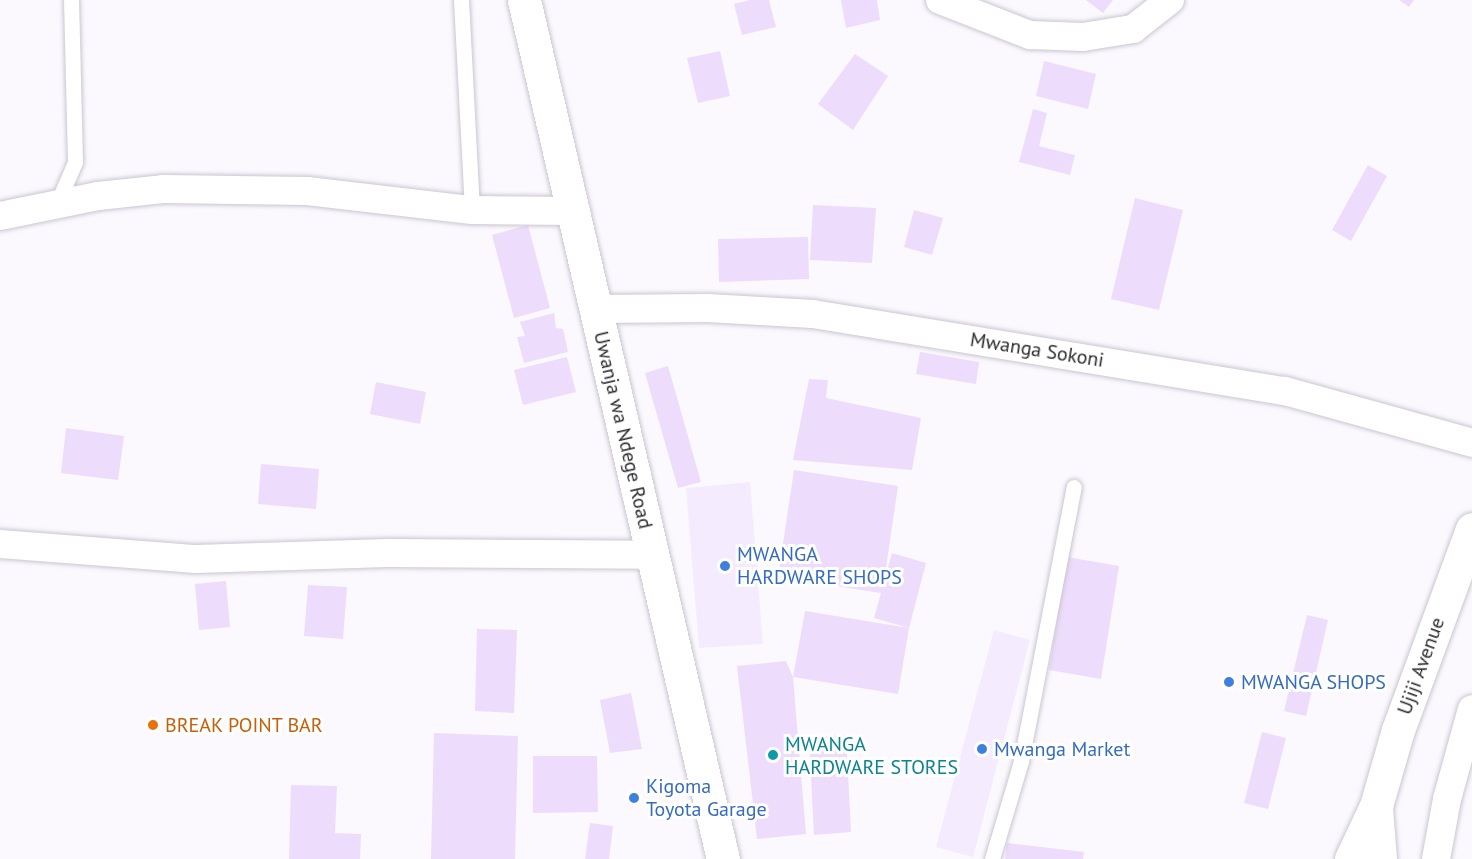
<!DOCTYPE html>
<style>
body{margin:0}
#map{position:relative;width:1472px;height:859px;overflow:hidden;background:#fbf9fe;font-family:"PT Sans",sans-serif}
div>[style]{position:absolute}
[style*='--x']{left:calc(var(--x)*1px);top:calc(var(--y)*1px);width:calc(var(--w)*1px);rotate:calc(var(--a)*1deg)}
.built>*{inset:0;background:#f5ebff}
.building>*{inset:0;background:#eddcfc}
.roads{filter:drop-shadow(0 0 2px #cbc5d1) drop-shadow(0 0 2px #cbc5d1)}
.lane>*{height:15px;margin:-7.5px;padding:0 7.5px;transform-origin:7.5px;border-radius:7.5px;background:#fff}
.street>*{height:28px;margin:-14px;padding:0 14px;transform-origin:14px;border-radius:14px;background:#fff}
.secondary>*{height:33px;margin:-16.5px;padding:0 16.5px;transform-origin:16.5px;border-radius:16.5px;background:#fff}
.dots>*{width:16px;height:16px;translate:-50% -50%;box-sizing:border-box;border:3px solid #fff;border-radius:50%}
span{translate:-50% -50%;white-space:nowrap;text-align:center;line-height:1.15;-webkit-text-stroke:6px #fff;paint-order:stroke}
.street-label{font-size:20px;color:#2c2a2e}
.shop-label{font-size:20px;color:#366cbe}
.left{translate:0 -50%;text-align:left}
.food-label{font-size:20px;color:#c56008}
.culture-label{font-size:20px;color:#0d838f}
</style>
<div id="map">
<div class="built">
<i style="clip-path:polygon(750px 482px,763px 644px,699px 648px,686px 488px)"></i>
<i style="clip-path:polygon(994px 630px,1030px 640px,973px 857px,936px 847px)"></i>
</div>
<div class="building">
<i style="clip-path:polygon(750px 0,769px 0,776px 27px,742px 35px,734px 4px)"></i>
<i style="clip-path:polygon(841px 0,877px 0,880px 20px,846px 28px)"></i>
<i style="clip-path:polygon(1086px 0,1113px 0,1103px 13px)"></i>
<i style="clip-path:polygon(1399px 0,1414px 0,1409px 7px)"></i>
<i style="clip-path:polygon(720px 51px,730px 96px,698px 103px,687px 58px)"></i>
<i style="clip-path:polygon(855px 54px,888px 76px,853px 130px,818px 104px)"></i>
<i style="clip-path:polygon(1044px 61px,1096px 74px,1088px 109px,1036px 96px)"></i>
<i style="clip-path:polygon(1033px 109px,1047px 113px,1039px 146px,1075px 155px,1070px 175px,1019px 162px)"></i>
<i style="clip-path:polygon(1368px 165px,1387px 176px,1351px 241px,1332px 230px)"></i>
<i style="clip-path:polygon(1135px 198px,1183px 210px,1159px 310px,1111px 299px)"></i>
<i style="clip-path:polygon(813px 205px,876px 208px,872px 263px,810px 260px)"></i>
<i style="clip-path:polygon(914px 210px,943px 218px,932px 255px,904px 247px)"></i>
<i style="clip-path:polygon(528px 225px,550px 308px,514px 318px,492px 235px)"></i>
<i style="clip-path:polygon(808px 237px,809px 279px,719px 282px,718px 239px)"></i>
<i style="clip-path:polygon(554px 313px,556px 328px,563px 329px,568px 352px,524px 363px,517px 337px,525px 336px,520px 322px)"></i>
<i style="clip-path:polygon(920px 352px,979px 362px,976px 384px,916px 374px)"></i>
<i style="clip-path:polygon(567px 357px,576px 392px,523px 405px,514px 370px)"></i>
<i style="clip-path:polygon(668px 366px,701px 482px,678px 488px,645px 373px)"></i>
<i style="clip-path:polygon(809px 379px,828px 380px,826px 398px,921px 418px,912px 470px,793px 460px)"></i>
<i style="clip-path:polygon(376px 382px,426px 392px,420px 424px,370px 414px)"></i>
<i style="clip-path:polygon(66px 428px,124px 436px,118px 480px,61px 473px)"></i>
<i style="clip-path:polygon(261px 464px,319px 469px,316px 509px,258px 504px)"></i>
<i style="clip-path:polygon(794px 470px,898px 486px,884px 582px,892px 553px,926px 563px,909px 628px,874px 618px,881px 593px,778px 577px)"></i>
<i style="clip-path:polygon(1067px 557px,1119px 566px,1101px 679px,1049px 670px)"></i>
<i style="clip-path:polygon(226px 581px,230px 627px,199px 630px,195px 584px)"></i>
<i style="clip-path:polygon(308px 585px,347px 587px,343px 639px,304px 636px)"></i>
<i style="clip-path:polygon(805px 611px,909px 628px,898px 694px,793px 677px,806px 834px,757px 839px,737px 666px,786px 661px,793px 677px)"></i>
<i style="clip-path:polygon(1307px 615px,1328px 620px,1306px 716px,1284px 711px)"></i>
<i style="clip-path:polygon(477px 629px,517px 630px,514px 713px,475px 711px)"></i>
<i style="clip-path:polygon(631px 693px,642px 749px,610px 753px,600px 700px)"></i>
<i style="clip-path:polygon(1262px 732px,1286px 738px,1268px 809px,1244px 803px)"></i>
<i style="clip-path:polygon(434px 733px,518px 736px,515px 859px,431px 859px)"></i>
<i style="clip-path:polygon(846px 735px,851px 832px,814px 835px,809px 737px)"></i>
<i style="clip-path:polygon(533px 756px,597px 756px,598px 812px,533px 813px)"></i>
<i style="clip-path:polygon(291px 785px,337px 786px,335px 833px,361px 834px,360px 859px,289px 859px)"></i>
<i style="clip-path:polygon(590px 823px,613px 826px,609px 859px,585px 859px)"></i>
<i style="clip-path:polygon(1007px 843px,1084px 852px,1083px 859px,1005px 859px)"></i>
</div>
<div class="roads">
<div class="lane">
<i style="--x:461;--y:0;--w:210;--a:87"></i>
<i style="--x:56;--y:206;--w:48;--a:-66.6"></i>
<i style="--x:75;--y:162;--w:162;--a:-91.4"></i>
<i style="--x:992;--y:859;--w:102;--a:-73.5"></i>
<i style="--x:1021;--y:761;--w:279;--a:-79.1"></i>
</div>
<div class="street">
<i style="--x:940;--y:0;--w:97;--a:21.3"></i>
<i style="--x:1030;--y:35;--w:53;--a:2.2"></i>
<i style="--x:1083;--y:37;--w:51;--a:-9.1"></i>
<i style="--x:1133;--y:29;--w:47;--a:-38.1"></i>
<i style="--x:0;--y:216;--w:100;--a:-11.5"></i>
<i style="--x:98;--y:196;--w:65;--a:-6.1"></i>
<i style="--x:163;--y:189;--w:144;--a:0.8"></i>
<i style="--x:307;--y:191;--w:166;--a:6.6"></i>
<i style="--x:472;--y:210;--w:104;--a:0.6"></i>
<i style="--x:595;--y:309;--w:113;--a:-0.5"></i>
<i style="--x:708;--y:308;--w:105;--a:3.3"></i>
<i style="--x:813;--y:314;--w:478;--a:9.3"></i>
<i style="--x:1285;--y:391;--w:194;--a:15.5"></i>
<i style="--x:0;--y:544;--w:197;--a:4.4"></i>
<i style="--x:196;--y:559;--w:191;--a:-1.8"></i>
<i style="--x:387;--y:553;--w:265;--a:0.4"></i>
<i style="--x:1436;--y:859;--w:61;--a:-79.6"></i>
<i style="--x:1447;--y:799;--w:93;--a:-74.5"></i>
</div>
<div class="secondary">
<i style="--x:524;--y:0;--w:882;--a:76.96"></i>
<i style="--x:1376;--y:808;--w:51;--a:85.5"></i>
<i style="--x:1351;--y:859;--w:59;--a:-64.7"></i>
<i style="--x:1376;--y:806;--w:79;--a:-73.9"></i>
<i style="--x:1398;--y:730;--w:214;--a:-69.8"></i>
</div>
</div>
<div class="dots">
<i style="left:725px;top:566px;background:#3f7fe0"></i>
<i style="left:1229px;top:682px;background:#3f7fe0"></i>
<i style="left:153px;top:725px;background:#e8710a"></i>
<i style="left:982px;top:749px;background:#3f7fe0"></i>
<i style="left:773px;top:755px;background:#0f9aa8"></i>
<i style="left:634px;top:798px;background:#3f7fe0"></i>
</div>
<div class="street-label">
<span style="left:1037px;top:350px;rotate:9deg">Mwanga Sokoni</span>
<span style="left:623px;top:430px;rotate:77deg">Uwanja wa Ndege Road</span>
<span style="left:1421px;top:666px;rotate:-70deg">Ujiji Avenue</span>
</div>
<div class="shop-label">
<span class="left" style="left:737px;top:566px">MWANGA<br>HARDWARE SHOPS</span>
<span class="left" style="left:1241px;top:682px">MWANGA SHOPS</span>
<span class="left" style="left:994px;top:749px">Mwanga Market</span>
<span class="left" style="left:646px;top:798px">Kigoma<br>Toyota Garage</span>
</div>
<div class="food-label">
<span class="left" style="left:165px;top:725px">BREAK POINT BAR</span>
</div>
<div class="culture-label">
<span class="left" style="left:785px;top:756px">MWANGA<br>HARDWARE STORES</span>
</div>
</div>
